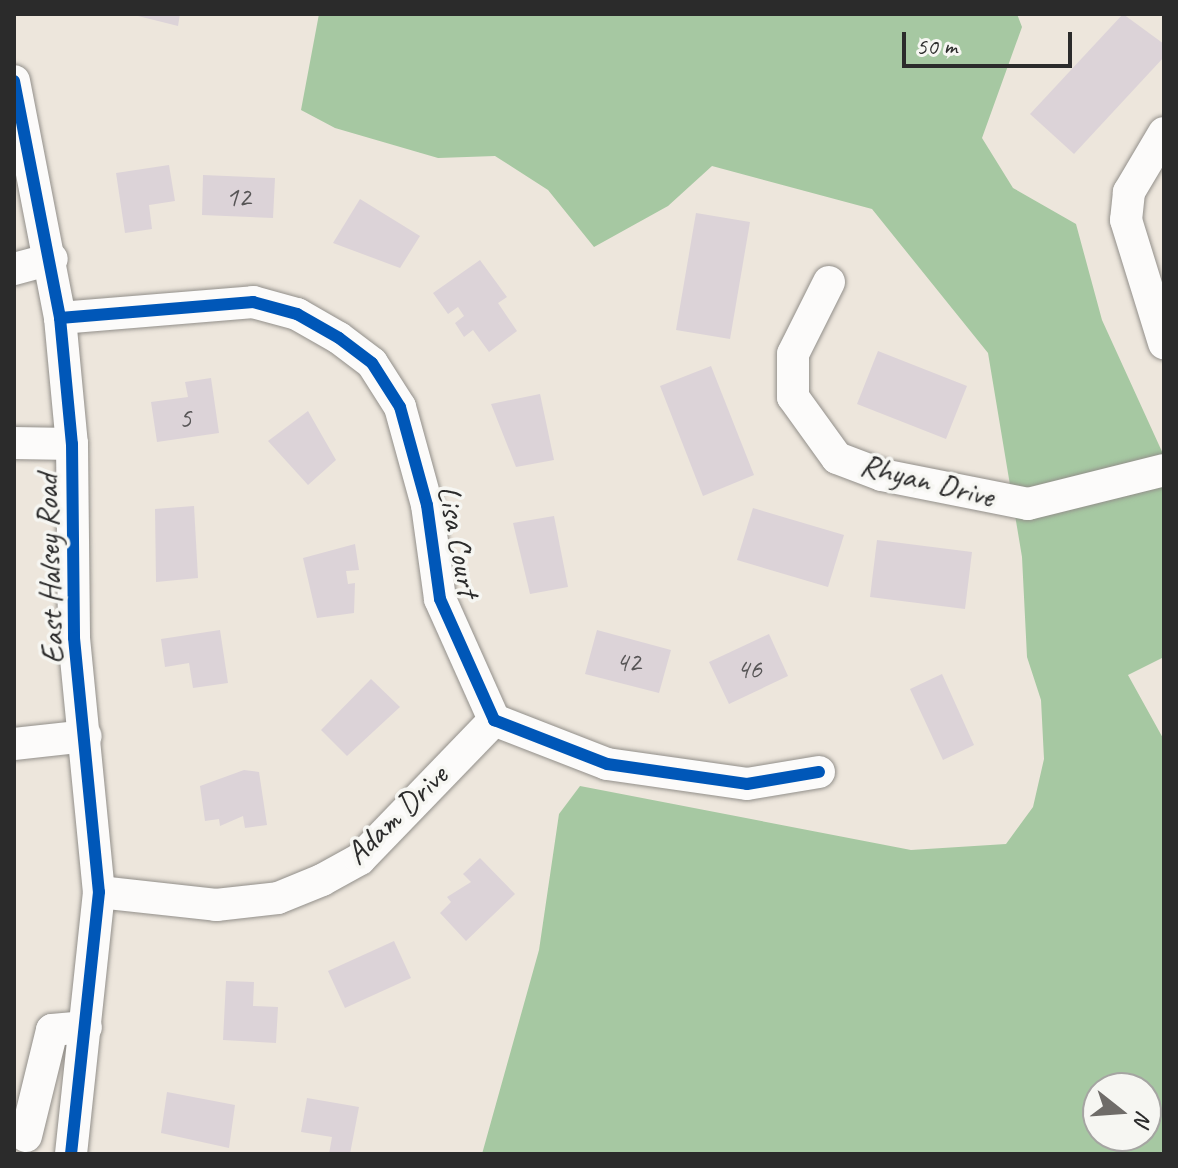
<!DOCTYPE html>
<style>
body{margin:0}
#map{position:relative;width:1178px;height:1168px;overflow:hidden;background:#ede6dc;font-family:Caveat,sans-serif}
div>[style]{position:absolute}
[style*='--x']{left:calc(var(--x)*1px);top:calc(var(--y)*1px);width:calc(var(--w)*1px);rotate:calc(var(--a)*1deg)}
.forest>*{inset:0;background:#a6c8a2}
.building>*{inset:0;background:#dcd3d8}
.roads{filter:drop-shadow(0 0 2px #928f8a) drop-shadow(0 0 2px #928f8a)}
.minor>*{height:32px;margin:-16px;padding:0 16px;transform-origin:16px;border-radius:16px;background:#fcfbfa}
.cycleway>*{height:12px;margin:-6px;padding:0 6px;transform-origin:6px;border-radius:6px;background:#0057b8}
span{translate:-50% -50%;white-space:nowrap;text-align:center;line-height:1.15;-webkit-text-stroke:7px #f6f6f2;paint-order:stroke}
.number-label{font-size:28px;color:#575556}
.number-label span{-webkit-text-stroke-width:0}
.street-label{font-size:32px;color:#2b2b2b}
.frame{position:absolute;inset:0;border:16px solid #2b2b2b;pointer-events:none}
.north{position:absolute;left:1082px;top:1072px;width:80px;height:80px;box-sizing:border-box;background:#f6f6f2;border:2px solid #a5a5a2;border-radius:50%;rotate:107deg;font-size:22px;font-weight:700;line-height:32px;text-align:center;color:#2b2b2b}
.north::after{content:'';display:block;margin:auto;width:28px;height:36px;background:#6f6c69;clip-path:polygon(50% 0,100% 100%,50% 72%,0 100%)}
.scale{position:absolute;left:902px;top:32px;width:170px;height:36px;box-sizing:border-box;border:4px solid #2b2b2b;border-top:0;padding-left:10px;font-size:24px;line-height:28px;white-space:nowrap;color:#2b2b2b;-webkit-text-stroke:6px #f6f6f2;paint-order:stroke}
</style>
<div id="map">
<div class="forest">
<i style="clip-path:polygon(evenodd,319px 14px,1017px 14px,1022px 27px,982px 138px,1013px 188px,1076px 224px,1102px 320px,1164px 456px,1164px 657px,1128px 675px,1164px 740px,1164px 1154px,482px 1154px,539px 950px,559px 814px,580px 786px,911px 850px,1006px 844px,1033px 807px,1044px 759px,1041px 700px,1027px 657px,1022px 557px,988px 353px,872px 209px,712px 166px,668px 206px,594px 247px,548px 190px,495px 156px,438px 158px,335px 128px,301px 110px,319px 14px,1098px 1088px,1146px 1088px,1146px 1136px,1098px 1136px,1098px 1088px)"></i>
</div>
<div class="building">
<i style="clip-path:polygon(130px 14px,180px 14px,178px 26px)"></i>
<i style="clip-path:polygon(1123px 14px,1164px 44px,1164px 57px,1074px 154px,1030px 114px)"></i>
<i style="clip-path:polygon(169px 165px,175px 201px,149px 205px,152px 229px,125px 233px,116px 173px)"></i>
<i style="clip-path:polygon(203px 175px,275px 178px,273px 218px,202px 215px)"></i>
<i style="clip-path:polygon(360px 199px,420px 236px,400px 268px,333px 243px)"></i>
<i style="clip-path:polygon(696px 213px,750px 222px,730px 339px,676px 330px)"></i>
<i style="clip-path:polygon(480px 260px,507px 297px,498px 303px,517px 331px,489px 352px,473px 330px,464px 337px,455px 323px,464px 316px,458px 307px,448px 314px,433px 293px)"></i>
<i style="clip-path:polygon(878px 351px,967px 386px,946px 439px,857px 404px)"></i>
<i style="clip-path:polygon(711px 366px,754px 475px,703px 496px,660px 386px)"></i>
<i style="clip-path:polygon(211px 378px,219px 433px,157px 442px,151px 402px,188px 397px,185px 382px)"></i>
<i style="clip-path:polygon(540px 394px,554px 460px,516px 467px,491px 404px)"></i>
<i style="clip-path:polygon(308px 411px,336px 460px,308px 485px,268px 441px)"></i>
<i style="clip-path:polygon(194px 506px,198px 578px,156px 582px,155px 509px)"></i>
<i style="clip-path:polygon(753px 508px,844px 535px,828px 587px,737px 560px)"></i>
<i style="clip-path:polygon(554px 516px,568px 587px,530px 594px,513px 523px)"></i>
<i style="clip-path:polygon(877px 540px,972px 552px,965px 609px,870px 597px)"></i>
<i style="clip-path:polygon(355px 544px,359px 570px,346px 571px,348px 584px,355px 583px,354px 613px,317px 618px,303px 558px)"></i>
<i style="clip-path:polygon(220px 630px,228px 683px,193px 688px,189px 663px,165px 667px,161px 639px)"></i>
<i style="clip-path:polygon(597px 630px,671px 650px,659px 693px,585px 674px)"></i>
<i style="clip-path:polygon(769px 634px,788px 676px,729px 704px,709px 662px)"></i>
<i style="clip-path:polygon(942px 674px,974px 745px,943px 760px,910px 689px)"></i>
<i style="clip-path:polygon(371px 679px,400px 707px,347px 756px,321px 730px)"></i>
<i style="clip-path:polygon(244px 770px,259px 772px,267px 825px,245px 828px,243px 816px,220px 826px,219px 819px,205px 821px,200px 786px)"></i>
<i style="clip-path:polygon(480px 858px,515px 894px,466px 941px,440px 913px,451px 902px,447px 897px,471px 882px,463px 874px)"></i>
<i style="clip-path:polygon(394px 941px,411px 978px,345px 1008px,328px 971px)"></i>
<i style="clip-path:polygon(226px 981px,254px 982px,253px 1006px,278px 1007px,276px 1043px,223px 1040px)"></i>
<i style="clip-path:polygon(167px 1092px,235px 1105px,229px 1148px,161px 1133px)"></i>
<i style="clip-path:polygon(307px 1098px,359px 1107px,350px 1154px,329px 1154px,332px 1137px,301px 1132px)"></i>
</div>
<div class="roads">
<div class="minor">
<i style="--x:14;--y:81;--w:241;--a:79"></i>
<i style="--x:60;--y:318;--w:127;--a:84.6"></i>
<i style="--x:72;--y:444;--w:194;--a:89.4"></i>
<i style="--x:74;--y:638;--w:255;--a:84.4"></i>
<i style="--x:99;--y:892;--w:263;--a:96.1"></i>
<i style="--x:1164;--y:133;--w:69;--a:120.7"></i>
<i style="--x:1129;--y:192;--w:28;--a:96"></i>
<i style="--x:1126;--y:220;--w:129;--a:72.8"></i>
<i style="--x:14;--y:269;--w:39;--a:-15"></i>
<i style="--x:829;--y:282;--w:80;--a:116.6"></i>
<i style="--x:793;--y:354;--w:43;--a:90"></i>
<i style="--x:793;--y:397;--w:75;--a:54.2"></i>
<i style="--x:837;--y:458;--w:48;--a:20.7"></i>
<i style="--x:882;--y:475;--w:149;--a:11.2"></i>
<i style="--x:1028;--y:504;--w:140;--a:-14"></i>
<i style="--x:60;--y:318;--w:194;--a:-4.7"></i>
<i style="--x:253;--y:302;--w:46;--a:15.3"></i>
<i style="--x:297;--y:314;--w:48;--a:29.7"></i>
<i style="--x:339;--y:338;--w:41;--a:37.1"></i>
<i style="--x:372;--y:363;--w:52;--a:57.5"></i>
<i style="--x:400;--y:407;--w:102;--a:74.6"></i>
<i style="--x:427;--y:505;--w:95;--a:82.1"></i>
<i style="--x:440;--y:599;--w:133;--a:65.9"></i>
<i style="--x:494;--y:720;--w:121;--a:21.3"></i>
<i style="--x:607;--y:764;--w:141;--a:8.1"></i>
<i style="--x:747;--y:784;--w:73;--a:-9.5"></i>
<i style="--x:14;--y:443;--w:58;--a:1"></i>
<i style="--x:14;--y:744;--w:72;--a:-6.3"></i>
<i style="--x:99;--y:892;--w:118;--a:6.3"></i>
<i style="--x:216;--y:905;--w:62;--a:-6.4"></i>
<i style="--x:278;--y:898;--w:48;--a:-22.2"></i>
<i style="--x:322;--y:880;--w:43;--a:-28.9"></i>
<i style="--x:360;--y:859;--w:193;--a:-46"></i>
<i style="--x:26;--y:1136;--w:109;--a:-76.2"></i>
<i style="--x:52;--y:1030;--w:34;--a:-5"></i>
</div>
</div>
<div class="cycleway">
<i style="--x:14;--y:81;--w:241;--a:79"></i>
<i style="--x:60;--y:318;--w:127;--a:84.6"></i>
<i style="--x:72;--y:444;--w:194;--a:89.4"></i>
<i style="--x:74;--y:638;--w:255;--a:84.4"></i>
<i style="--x:99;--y:892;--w:263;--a:96.1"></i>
<i style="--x:60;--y:318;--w:194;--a:-4.7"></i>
<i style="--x:253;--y:302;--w:46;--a:15.3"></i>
<i style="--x:297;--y:314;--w:48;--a:29.7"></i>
<i style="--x:339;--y:338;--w:41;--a:37.1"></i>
<i style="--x:372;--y:363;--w:52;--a:57.5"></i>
<i style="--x:400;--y:407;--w:102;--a:74.6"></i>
<i style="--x:427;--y:505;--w:95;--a:82.1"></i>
<i style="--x:440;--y:599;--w:133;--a:65.9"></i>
<i style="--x:494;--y:720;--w:121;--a:21.3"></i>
<i style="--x:607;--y:764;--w:141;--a:8.1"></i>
<i style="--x:747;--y:784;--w:73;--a:-9.5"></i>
</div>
<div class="number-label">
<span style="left:238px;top:197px">12</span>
<span style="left:185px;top:418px">5</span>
<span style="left:628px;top:662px">42</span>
<span style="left:749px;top:669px">46</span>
</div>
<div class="street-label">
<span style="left:927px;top:481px;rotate:14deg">Rhyan Drive</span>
<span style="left:458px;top:541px;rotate:79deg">Lisa Court</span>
<span style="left:50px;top:569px;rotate:-92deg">East Halsey Road</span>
<span style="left:397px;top:815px;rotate:-44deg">Adam Drive</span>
</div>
<div class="frame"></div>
<div class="north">N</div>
<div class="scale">50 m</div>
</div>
